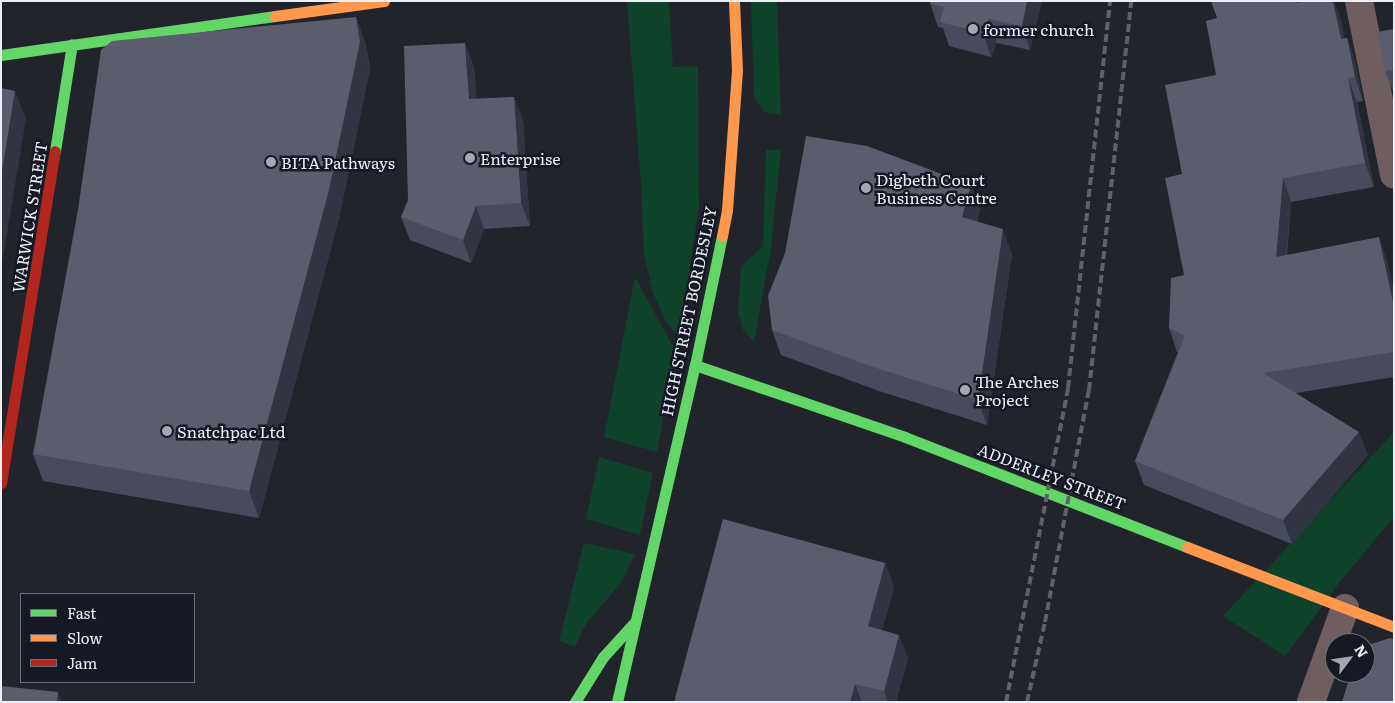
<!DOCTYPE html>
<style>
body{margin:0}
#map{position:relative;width:1395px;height:703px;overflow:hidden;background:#22242b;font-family:Literata,serif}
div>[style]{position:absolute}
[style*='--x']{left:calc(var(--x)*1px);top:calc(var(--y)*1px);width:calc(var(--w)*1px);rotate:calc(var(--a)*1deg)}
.green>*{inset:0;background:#0f422b}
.street>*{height:28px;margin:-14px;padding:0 14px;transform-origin:14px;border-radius:14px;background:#6e5e5f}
.fast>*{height:11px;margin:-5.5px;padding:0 5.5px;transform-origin:5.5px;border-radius:5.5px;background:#63d668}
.slow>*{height:11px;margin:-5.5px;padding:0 5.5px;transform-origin:5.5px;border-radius:5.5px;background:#ff974d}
.jam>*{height:11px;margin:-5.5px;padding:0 5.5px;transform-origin:5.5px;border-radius:5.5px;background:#b3261e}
.rail>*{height:4px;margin-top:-2px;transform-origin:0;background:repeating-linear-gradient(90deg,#645f62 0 8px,transparent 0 12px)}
.wall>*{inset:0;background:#474b5b}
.shaded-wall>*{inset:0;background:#313441}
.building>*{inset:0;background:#595d6c}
.dots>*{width:14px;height:14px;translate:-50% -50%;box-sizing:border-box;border:2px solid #151925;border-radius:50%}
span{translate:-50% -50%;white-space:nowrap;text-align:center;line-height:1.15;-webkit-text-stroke:5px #151925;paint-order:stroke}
.poi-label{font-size:16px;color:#eceff8}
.left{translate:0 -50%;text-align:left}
.street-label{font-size:16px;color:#eceff8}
.frame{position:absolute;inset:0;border:2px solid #eceff8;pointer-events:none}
.legend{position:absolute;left:20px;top:593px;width:175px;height:90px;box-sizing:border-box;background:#151925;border:1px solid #6b6f79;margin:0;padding:6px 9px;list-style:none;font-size:15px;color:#eceff8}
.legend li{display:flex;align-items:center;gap:10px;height:25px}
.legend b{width:25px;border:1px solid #6b6f79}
.north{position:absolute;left:1325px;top:633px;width:50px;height:50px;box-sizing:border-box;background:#151925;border:1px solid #6b6f79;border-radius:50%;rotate:59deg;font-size:14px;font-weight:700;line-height:20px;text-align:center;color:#eceff8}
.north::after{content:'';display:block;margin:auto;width:18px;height:22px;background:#a5a8b0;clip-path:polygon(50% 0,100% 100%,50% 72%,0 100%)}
</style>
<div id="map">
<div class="green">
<i style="clip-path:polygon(627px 1px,669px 1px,673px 67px,698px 66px,699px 206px,679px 338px,665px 320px,653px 293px,644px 255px,641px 183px)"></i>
<i style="clip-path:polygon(751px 1px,777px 1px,781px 115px,764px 112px,754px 97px)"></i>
<i style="clip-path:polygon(766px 150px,781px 150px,771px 248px,754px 342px,743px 330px,738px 312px,741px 267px,763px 246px)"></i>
<i style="clip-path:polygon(635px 277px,676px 352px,657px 452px,604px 437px)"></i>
<i style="clip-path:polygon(1394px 432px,1394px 517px,1342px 579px,1285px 656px,1223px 616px)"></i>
<i style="clip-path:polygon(599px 457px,653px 473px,640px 535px,586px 519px)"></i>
<i style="clip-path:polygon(584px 543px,635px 554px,621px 583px,587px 622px,575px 646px,559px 641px)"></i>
</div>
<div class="street">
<i style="--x:1359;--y:1;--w:177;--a:78.6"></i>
<i style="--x:1311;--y:702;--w:100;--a:-70.1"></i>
</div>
<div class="fast">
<i style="--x:1;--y:55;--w:277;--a:-8.1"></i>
<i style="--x:55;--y:151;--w:108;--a:-81"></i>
<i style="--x:695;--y:365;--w:222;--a:18.9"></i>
<i style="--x:905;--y:437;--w:303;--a:21.3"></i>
<i style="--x:575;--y:702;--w:53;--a:-58.1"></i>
<i style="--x:603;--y:657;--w:46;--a:-47.6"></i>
<i style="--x:617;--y:702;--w:346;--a:-77"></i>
<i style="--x:695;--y:365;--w:132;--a:-78.2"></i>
</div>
<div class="slow">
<i style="--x:275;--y:16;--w:110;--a:-7.8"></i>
<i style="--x:722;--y:236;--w:26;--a:-79"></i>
<i style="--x:727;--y:210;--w:140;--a:-85.9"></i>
<i style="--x:737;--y:70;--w:69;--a:-92.5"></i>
<i style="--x:1187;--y:547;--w:222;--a:21.1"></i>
</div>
<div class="jam">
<i style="--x:1;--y:483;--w:336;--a:-80.8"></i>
</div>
<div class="rail">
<i style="--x:1006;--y:702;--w:320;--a:-78.8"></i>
<i style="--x:1068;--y:388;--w:389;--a:-83.8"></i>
<i style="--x:1027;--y:702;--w:82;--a:-77.3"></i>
<i style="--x:1045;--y:622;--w:236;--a:-79.3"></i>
<i style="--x:1089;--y:390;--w:391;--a:-83.8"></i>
</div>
<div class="wall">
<i style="clip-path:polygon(930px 1px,1042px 1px,1030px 50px,997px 43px,991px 57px,949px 46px,943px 28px,938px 27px,930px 3px)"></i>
<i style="clip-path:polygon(1300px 2px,1341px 20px,1344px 38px,1347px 38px,1355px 61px,1363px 101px,1357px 102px,1374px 187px,1291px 202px,1287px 255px,1387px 261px,1394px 291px,1394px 377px,1296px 393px,1368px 455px,1292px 544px,1144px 485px,1135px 461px,1178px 352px,1177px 352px,1169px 328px,1184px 275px,1182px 174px,1216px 75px,1217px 18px)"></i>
<i style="clip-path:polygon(356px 17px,366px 45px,370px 69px,339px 218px,259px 518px,43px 481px,33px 454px)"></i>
<i style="clip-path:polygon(1394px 29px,1394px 94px,1385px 71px)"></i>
<i style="clip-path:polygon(474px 66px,476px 99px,514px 97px,523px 120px,530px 226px,484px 229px,471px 263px,410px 240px,401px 217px)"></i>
<i style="clip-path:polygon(971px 185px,980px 210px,977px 221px,1012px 254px,987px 425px,879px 391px,781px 355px,772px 330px)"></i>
<i style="clip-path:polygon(885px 563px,894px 587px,882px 630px,908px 658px,896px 702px,674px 702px)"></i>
</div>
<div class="shaded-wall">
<i style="clip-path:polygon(1027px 1px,1042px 1px,1030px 50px,1022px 26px)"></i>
<i style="clip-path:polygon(1333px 1px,1334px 1px,1341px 20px,1349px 63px,1341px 39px)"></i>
<i style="clip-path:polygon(356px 17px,366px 45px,370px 69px,339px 218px,259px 518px,249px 491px)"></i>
<i style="clip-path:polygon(989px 19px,997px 43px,991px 57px,983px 33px)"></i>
<i style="clip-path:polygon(1347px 38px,1355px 61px,1363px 101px,1355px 77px)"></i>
<i style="clip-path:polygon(465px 43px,474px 66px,478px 122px,469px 99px)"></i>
<i style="clip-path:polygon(1348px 78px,1357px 102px,1374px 187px,1365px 163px)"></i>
<i style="clip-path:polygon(15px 91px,26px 119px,1px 270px,1px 178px)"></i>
<i style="clip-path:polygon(514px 97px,523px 120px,530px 226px,521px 203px)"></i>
<i style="clip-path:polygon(1283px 178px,1291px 202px,1284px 281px,1276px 257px)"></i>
<i style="clip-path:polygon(971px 185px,980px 210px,971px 241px,962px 217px)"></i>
<i style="clip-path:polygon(476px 206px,484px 229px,471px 263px,463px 240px)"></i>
<i style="clip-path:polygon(1003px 229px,1012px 254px,987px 425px,978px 400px)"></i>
<i style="clip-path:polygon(1379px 237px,1387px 261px,1394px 291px,1394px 308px)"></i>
<i style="clip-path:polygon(1359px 432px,1368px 455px,1292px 544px,1283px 520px)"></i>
<i style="clip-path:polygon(885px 563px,894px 587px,877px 650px,868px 626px)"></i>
<i style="clip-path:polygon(899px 635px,908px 658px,896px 702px,888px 702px,884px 691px)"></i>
<i style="clip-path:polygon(855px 684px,862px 702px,850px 702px)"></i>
<i style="clip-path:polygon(58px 692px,62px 702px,57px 702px)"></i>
</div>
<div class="building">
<i style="clip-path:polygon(930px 1px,1027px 1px,1022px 26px,989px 19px,983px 33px,940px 22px,944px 7px,930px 3px)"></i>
<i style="clip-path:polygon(1211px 1px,1297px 1px,1297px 3px,1306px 1px,1333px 1px,1341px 39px,1347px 38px,1355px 77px,1348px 78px,1365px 163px,1283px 178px,1276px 257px,1379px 237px,1394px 308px,1394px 352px,1263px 373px,1359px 432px,1283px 520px,1135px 461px,1185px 336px,1169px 328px,1171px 278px,1184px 275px,1165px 178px,1182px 174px,1165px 85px,1216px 75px,1206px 21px,1217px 18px)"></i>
<i style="clip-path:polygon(356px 17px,360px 42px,329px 190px,249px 491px,33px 454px,78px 210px,101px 50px,112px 41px)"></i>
<i style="clip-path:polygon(1394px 29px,1394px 70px,1385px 71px,1377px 32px)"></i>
<i style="clip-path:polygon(465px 43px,469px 99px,514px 97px,521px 203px,476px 206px,463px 240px,401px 217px,408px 200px,404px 46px)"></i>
<i style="clip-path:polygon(1px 88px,15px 91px,1px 178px)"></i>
<i style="clip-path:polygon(806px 136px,867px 146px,971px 185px,962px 217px,1003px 229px,978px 400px,870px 366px,772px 330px,768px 296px,785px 253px)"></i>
<i style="clip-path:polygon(723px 519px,885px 563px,868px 626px,899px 635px,884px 691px,855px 684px,850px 702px,674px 702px)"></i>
<i style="clip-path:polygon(1390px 638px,1394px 639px,1394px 702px,1342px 702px,1351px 673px,1365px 673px,1365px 646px)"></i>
<i style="clip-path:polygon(1px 686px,58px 692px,57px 702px,1px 702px)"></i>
</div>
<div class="dots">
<i style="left:973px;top:29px;background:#a5a8b0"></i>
<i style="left:470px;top:158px;background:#a5a8b0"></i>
<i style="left:271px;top:162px;background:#a5a8b0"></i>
<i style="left:866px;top:188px;background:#a5a8b0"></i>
<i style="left:965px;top:390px;background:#a5a8b0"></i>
<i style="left:167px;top:431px;background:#a5a8b0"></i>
</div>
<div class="poi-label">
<span class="left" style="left:983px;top:29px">former church</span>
<span class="left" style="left:480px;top:158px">Enterprise</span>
<span class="left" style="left:281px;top:162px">BITA Pathways</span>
<span class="left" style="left:876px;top:188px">Digbeth Court<br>Business Centre</span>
<span class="left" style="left:975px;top:390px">The Arches<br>Project</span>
<span class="left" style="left:177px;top:431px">Snatchpac Ltd</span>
</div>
<div class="street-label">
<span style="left:29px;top:217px;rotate:-81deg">WARWICK STREET</span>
<span style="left:688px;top:311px;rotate:-78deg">HIGH STREET BORDESLEY</span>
<span style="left:1052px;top:476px;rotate:21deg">ADDERLEY STREET</span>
</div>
<div class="frame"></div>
<ul class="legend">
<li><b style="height:6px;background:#63d668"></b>Fast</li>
<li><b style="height:6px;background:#ff974d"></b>Slow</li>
<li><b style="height:6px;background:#b3261e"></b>Jam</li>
</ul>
<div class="north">N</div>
</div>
